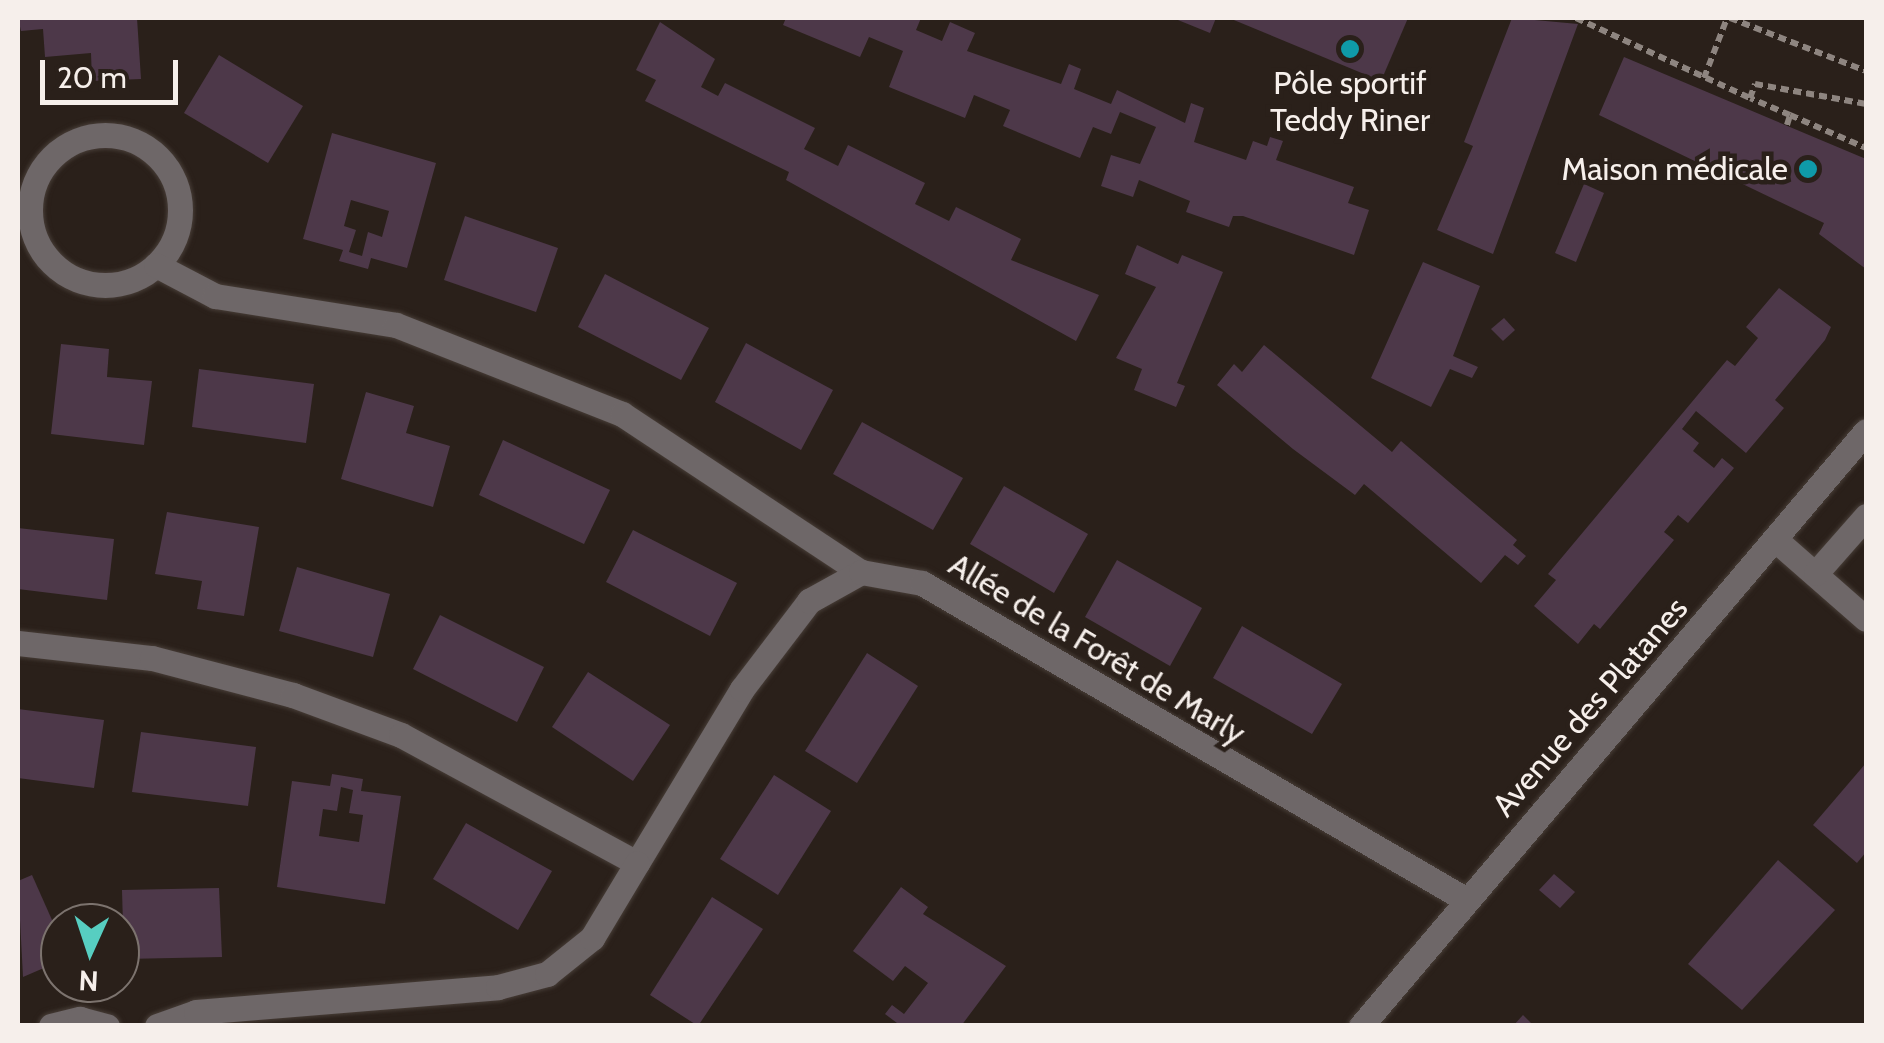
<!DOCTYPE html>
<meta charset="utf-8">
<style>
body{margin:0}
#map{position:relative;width:1884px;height:1043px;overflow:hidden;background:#2a201a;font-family:Cabin,sans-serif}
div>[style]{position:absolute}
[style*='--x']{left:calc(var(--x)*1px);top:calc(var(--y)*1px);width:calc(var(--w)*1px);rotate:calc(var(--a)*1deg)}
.building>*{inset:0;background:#4d3849}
.path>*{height:6px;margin-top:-3px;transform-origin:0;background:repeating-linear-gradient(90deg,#8e8580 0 8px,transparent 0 13px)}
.roads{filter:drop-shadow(0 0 2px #473d37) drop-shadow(0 0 2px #473d37)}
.minor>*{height:25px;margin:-12.5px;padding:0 12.5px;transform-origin:12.5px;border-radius:12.5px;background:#6e6768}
.minor>.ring{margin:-12.5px;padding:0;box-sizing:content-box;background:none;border:25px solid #6e6768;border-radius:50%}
.tertiary>*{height:25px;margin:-12.5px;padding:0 12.5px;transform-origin:12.5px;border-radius:12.5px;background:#6e6768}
.dots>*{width:28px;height:28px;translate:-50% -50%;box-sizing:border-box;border:5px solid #2a201a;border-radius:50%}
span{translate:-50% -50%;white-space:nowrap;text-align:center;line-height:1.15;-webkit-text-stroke:9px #2a201a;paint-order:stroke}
.poi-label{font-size:32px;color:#f6efeb}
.right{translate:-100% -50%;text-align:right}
.street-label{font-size:32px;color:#f6efeb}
.frame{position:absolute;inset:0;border:20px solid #f6efeb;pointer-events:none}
.north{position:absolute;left:40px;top:903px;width:100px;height:100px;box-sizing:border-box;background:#2a201a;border:2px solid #7c736e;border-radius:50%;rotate:183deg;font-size:28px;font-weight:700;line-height:40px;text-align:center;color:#f6efeb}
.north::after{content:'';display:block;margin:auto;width:35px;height:45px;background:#57cec1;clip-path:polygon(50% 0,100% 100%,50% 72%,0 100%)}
.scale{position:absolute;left:40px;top:60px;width:138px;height:45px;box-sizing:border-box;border:5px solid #f6efeb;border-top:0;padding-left:12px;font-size:30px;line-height:35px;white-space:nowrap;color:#f6efeb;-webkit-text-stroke:8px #2a201a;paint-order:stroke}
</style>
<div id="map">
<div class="building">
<i style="clip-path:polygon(18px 18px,137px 18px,141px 79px,92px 81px,91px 53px,45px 57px,43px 29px,21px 31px)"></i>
<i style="clip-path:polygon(786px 18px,921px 18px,916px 30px,942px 41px,950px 22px,975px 33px,967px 51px,1061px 84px,1069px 64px,1081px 69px,1074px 89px,1111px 104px,1117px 90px,1185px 123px,1191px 103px,1204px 108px,1194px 142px,1246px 160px,1253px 141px,1267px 146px,1270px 137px,1283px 141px,1276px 160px,1354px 187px,1348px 203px,1369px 210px,1354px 255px,1243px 216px,1233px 216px,1229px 227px,1186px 212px,1190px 201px,1139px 180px,1133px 197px,1101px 186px,1111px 155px,1140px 164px,1156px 127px,1120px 112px,1111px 134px,1093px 127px,1080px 158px,1003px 126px,1010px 110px,974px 95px,965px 118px,889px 87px,903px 51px,869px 37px,860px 57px,783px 25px)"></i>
<i style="clip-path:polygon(1173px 18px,1216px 18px,1210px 33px)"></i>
<i style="clip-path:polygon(1229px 18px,1408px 18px,1381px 81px)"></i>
<i style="clip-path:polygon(1512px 18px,1578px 24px,1493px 254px,1437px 230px,1473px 146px,1464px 142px)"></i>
<i style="clip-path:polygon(660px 22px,715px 59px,701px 87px,718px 96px,725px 83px,815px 128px,804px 149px,838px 166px,848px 145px,925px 183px,915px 204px,949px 221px,956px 207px,1021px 239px,1011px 260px,1099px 295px,1076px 341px,786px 180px,789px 172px,645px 101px,656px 80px,636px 70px)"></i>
<i style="clip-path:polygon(219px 55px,303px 106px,268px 163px,184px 113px)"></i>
<i style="clip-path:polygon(1624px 57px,1866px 159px,1866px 269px,1819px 234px,1824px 223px,1599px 115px)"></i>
<i style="clip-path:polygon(evenodd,332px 133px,436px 163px,407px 268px,371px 258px,368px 269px,339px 261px,343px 250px,303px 239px,332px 133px,351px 200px,389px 211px,382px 237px,368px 232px,362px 256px,349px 252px,356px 230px,344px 226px,351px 200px)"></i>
<i style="clip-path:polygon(1584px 184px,1604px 193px,1576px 262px,1555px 253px)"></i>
<i style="clip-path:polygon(465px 216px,558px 248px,536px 312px,444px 280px)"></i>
<i style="clip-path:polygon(1137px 245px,1178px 264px,1182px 255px,1223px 272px,1177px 383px,1185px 386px,1176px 407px,1134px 390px,1142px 369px,1116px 358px,1156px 287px,1125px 274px)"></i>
<i style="clip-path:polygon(1423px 262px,1480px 286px,1453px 356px,1478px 367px,1472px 378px,1450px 369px,1431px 407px,1371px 378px)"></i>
<i style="clip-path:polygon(605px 274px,709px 328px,681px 380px,578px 327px)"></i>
<i style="clip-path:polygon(1779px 288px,1831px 327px,1825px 340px,1775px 400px,1784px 408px,1746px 453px,1696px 411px,1682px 429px,1699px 443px,1693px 451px,1714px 468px,1722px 458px,1734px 468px,1688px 523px,1678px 515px,1664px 532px,1674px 540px,1600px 629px,1594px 624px,1578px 644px,1534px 606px,1556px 580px,1548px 574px,1727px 360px,1735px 366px,1758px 338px,1746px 327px)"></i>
<i style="clip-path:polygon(1504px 318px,1515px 330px,1503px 341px,1491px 329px)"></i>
<i style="clip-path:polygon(746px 343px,833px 390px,801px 450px,715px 402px)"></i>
<i style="clip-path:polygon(61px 344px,109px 349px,107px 377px,152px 381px,144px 445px,51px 434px)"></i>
<i style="clip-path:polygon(1264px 345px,1392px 452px,1401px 441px,1517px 540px,1513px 545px,1526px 556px,1518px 565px,1505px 555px,1481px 583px,1364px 484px,1355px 495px,1293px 449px,1217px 385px,1234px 364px,1242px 372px)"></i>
<i style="clip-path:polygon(199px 369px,314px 384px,306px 443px,192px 427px)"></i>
<i style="clip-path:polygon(366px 392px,414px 406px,406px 433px,450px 446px,433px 507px,341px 479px)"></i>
<i style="clip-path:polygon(862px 422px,963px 478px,933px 530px,833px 474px)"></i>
<i style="clip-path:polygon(503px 440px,610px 490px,584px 544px,479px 495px)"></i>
<i style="clip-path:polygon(1004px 486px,1088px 534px,1054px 593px,970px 544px)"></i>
<i style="clip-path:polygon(167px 512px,259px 527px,244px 616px,197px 609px,202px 581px,155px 574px)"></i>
<i style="clip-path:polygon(18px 528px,114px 539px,107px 600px,18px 589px)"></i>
<i style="clip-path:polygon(633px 530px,737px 583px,710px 636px,606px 582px)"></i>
<i style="clip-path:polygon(1117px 560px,1202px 608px,1170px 666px,1085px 617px)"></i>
<i style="clip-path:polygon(297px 567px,390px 594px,373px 657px,279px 631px)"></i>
<i style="clip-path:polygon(440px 615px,544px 667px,517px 722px,413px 669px)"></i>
<i style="clip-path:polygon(1242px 626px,1342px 684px,1312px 734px,1213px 678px)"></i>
<i style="clip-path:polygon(867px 653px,918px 686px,857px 783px,805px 751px)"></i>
<i style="clip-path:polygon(588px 672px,670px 725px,633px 781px,552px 727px)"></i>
<i style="clip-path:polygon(18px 709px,104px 720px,94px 788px,18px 778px)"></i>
<i style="clip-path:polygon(141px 732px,256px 747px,248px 806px,132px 792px)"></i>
<i style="clip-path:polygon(1866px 763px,1866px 852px,1857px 863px,1813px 825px)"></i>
<i style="clip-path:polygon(evenodd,332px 774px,363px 779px,361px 791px,401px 796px,385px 904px,277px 887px,292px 781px,330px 786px,332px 774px,341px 787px,353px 790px,349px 813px,363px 815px,359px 842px,319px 836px,323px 809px,337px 811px,341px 787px)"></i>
<i style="clip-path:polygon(774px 775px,831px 811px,778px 895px,720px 859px)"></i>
<i style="clip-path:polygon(466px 823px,552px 871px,518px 930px,433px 879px)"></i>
<i style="clip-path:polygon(1778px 860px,1835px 910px,1742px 1010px,1688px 964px)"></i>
<i style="clip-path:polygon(1554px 874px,1575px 892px,1560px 908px,1539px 890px)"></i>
<i style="clip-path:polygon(32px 875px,60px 938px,60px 961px,23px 977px,18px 881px)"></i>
<i style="clip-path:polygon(901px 887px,928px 907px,923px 914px,1006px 966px,961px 1026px,901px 1026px,885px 1014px,892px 1005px,904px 1014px,928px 983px,905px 966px,893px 981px,853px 951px)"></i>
<i style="clip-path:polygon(219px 888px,222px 957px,124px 959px,122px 890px)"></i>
<i style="clip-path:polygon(712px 897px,763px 929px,698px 1026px,650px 995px)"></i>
<i style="clip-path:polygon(1523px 1015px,1534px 1026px,1513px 1026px)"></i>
</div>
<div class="path">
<i style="--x:1576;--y:18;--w:192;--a:24.7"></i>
<i style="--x:1730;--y:18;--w:146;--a:21.3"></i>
<i style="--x:1704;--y:78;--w:64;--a:-69"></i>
<i style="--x:1790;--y:115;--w:83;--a:23.5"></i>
<i style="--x:1787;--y:125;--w:10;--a:-73"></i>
<i style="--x:1790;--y:115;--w:43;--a:-157"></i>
<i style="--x:1750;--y:98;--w:15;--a:-70"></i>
<i style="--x:1755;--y:84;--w:113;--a:10.2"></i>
</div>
<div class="roads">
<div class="minor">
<i class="ring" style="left:30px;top:135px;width:125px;height:125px"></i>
<i style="--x:156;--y:265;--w:67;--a:27.7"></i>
<i style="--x:215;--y:296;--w:183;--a:9.1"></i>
<i style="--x:396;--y:325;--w:243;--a:21.5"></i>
<i style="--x:622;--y:414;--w:287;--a:33.5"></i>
<i style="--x:1778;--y:542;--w:117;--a:41.2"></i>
<i style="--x:1816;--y:573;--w:76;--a:-48.7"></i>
<i style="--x:18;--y:643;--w:135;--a:6.4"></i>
<i style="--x:152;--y:658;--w:146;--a:14.7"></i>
<i style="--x:293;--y:695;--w:115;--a:20.3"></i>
<i style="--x:401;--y:735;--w:268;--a:28.5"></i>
<i style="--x:637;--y:863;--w:203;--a:-58.9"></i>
<i style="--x:742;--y:689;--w:111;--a:-52.7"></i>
<i style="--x:809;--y:601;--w:60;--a:-29.1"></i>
<i style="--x:861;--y:572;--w:62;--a:10.2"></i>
<i style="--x:922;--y:583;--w:628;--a:30.2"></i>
<i style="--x:51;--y:1026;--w:30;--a:-14"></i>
<i style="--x:80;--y:1019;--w:28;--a:15"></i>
<i style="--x:157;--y:1026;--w:41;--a:-19.7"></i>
<i style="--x:196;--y:1012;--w:303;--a:-4.7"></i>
<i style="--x:498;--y:987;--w:51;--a:-14.9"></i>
<i style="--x:547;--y:974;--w:58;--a:-38.7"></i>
<i style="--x:592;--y:938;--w:87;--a:-59"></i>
</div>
<div class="tertiary">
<i style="--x:1361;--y:1026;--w:780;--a:-49.68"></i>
</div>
</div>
<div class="dots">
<i style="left:1350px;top:49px;background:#0f9aa8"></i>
<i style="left:1808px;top:169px;background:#0f9aa8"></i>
</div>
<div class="poi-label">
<span style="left:1350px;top:102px">Pôle sportif<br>Teddy Riner</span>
<span class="right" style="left:1788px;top:169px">Maison médicale</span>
</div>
<div class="street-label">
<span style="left:1097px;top:649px;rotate:31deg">Allée de la Forêt de Marly</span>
<span style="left:1590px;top:707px;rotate:-49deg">Avenue des Platanes</span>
</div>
<div class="frame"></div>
<div class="north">N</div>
<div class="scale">20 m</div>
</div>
